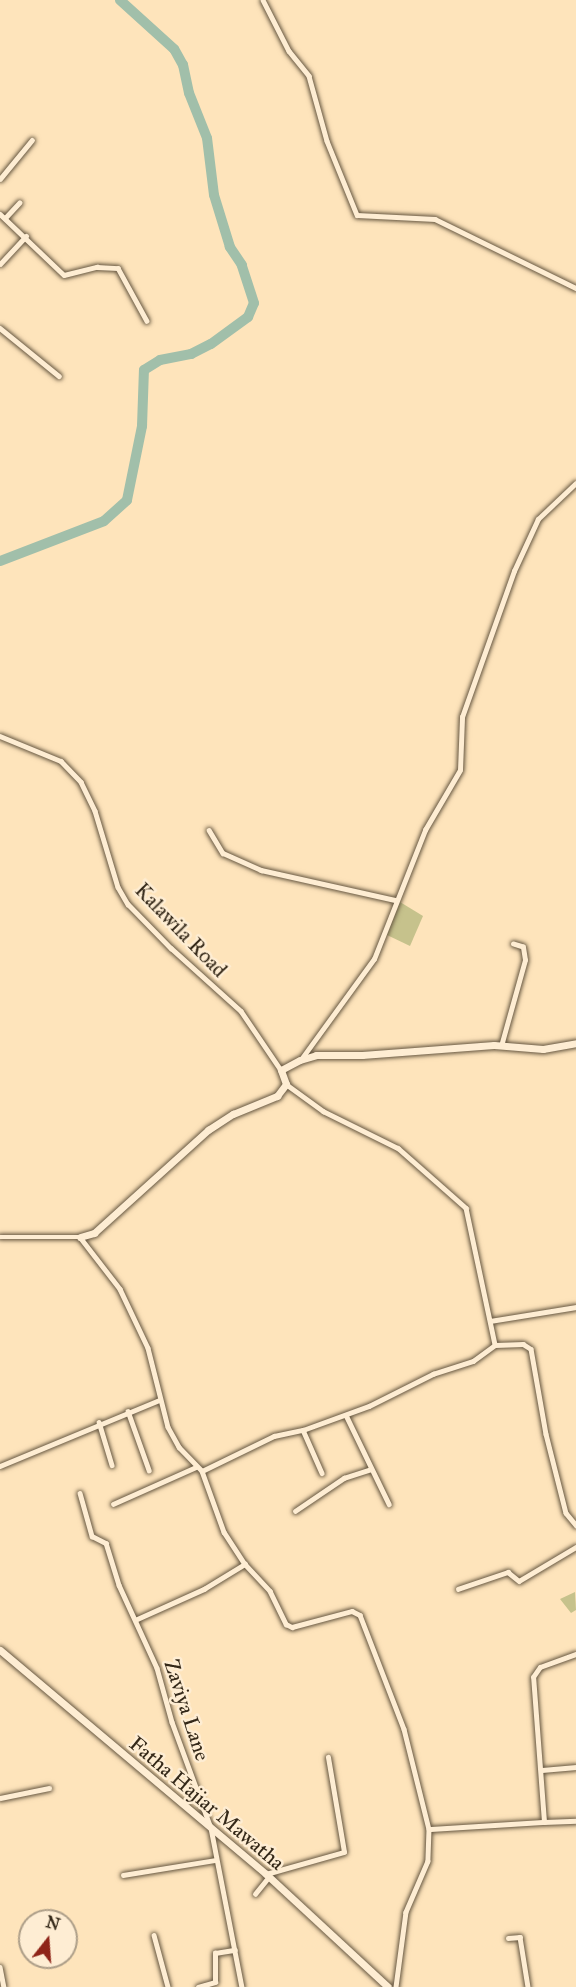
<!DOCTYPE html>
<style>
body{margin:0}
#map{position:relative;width:576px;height:1987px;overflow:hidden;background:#fee4bb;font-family:"IM FELL Great Primer",serif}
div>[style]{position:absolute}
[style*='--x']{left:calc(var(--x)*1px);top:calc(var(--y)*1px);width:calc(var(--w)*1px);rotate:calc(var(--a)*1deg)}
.green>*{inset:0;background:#c6c28c}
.river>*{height:10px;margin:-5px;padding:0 5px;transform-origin:5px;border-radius:5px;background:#a1bfaa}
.roads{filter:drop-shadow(0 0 2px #665741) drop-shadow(0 0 2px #665741)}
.street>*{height:4.5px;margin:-2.25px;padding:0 2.25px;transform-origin:2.25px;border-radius:2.25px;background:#feedd3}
.secondary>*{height:7px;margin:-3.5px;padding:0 3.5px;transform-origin:3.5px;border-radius:3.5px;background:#feedd3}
span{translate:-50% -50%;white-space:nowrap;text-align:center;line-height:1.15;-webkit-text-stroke:5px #feedd3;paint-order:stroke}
.street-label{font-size:21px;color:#342818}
.north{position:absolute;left:18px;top:1909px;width:60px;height:60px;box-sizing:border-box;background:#feedd3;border:2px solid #ad9e88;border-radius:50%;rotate:17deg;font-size:16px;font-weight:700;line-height:24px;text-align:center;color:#342818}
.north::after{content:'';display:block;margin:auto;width:21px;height:27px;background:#8f2418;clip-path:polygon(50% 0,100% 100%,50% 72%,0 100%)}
</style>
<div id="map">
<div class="green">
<i style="clip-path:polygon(400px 902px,423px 916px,410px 946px,387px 935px)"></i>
<i style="clip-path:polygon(575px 1592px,576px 1610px,571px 1613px,560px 1599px)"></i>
</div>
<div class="river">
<i style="--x:0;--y:561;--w:111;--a:-21"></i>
<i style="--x:104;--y:521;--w:31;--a:-42"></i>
<i style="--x:127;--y:500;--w:76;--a:-78.5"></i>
<i style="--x:142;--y:426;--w:56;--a:-88"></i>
<i style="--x:144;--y:370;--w:19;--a:-32"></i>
<i style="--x:160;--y:360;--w:32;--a:-11"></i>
<i style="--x:191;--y:354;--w:22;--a:-27"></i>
<i style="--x:211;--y:344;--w:46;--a:-36.1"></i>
<i style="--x:248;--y:317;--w:15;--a:-67"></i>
<i style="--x:254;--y:303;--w:40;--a:-108"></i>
<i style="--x:242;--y:265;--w:22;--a:-124"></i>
<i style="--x:230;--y:247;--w:54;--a:-107.1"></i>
<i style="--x:214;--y:195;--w:57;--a:-97"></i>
<i style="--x:207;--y:138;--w:48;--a:-111.8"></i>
<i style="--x:189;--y:93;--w:29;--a:-102"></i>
<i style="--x:183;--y:65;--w:18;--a:-119"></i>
<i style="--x:174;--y:49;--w:73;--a:-137.8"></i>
</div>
<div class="roads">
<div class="street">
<i style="--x:263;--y:0;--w:57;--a:63"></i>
<i style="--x:289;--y:51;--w:32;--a:51"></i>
<i style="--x:309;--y:76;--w:67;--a:74.5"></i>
<i style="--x:327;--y:141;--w:80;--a:67.9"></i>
<i style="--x:357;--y:215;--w:78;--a:2.9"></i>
<i style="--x:435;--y:219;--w:157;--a:26.1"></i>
<i style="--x:0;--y:179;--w:50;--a:-50.6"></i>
<i style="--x:0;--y:214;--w:88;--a:43.6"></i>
<i style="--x:64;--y:275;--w:34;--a:-14"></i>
<i style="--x:97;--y:267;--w:21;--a:3"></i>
<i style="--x:118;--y:268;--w:60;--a:61.3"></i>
<i style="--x:5;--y:218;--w:21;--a:-47"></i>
<i style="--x:0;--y:264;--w:38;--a:-47"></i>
<i style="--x:0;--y:328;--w:76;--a:39.1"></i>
<i style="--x:0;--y:736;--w:66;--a:22.3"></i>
<i style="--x:61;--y:761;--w:29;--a:46"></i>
<i style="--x:81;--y:782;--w:32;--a:64"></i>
<i style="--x:95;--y:811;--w:79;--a:73.2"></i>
<i style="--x:118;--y:887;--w:20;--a:60"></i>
<i style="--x:128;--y:904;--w:62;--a:45.7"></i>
<i style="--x:171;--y:948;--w:94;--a:42"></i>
<i style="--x:241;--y:1011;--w:71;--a:55.9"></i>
<i style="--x:209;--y:830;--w:27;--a:59"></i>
<i style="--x:223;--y:853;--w:42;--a:24.1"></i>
<i style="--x:261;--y:870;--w:137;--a:12.6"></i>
<i style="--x:501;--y:1046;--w:89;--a:-74.4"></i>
<i style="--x:525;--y:960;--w:13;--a:-99"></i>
<i style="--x:523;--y:947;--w:10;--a:-163"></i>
<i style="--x:302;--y:1058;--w:122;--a:-54"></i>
<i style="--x:374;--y:959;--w:139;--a:-68.4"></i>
<i style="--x:425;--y:830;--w:69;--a:-59.7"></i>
<i style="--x:460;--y:770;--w:53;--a:-87.8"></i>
<i style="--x:462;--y:717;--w:155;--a:-70.4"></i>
<i style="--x:514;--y:571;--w:57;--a:-65.2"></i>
<i style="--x:538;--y:519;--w:52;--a:-43.5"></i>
<i style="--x:286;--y:1084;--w:46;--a:36.1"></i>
<i style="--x:323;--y:1111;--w:84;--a:26.3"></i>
<i style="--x:398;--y:1148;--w:91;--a:41.4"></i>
<i style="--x:466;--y:1208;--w:140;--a:78"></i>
<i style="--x:495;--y:1345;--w:28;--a:-2"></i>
<i style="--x:523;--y:1344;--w:9;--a:32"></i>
<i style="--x:531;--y:1349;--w:86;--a:80"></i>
<i style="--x:546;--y:1434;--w:81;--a:75.8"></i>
<i style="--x:566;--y:1513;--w:16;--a:50"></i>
<i style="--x:0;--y:1237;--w:80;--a:0"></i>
<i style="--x:80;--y:1237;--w:66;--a:52.4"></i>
<i style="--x:120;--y:1289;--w:65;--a:64.6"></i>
<i style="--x:148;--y:1348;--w:81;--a:75.8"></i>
<i style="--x:168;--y:1427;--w:23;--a:61"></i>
<i style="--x:179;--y:1447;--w:33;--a:46"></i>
<i style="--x:202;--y:1471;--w:65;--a:70.2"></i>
<i style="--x:224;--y:1532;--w:38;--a:57"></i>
<i style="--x:245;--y:1564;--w:37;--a:47"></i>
<i style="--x:270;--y:1591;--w:37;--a:64"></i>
<i style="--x:286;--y:1624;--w:7;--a:27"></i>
<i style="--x:292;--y:1627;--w:62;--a:-14.9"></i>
<i style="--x:352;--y:1611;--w:9;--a:27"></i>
<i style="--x:360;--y:1615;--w:122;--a:68.9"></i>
<i style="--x:404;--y:1729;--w:103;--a:76"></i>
<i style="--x:429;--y:1829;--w:32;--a:92"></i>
<i style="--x:428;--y:1861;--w:56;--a:113.3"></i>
<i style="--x:406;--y:1912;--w:76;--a:97.6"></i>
<i style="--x:490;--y:1321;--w:87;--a:-9.2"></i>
<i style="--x:128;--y:1411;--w:63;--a:70.4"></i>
<i style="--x:346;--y:1415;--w:99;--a:64.2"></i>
<i style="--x:99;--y:1422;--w:45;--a:73.2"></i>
<i style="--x:303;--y:1430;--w:47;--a:66.2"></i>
<i style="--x:0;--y:1466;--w:172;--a:-22.5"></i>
<i style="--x:202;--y:1471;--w:80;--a:-25.9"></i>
<i style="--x:274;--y:1436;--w:30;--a:-12"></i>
<i style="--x:303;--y:1430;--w:70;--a:-20"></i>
<i style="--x:369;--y:1406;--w:72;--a:-26.6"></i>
<i style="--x:433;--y:1374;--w:42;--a:-18"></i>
<i style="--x:473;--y:1361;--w:27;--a:-36"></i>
<i style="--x:80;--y:1493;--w:45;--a:74.4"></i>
<i style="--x:92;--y:1536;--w:16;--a:27"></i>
<i style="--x:106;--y:1543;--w:44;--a:72.8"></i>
<i style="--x:119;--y:1585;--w:91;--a:65.4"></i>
<i style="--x:157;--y:1668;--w:56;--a:74.5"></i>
<i style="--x:172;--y:1722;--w:113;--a:69.8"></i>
<i style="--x:211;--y:1828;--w:162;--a:79"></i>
<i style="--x:113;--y:1504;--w:91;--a:-24"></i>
<i style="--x:295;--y:1511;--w:59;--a:-34"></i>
<i style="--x:344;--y:1478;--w:28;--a:-18"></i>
<i style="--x:458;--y:1589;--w:53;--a:-18.8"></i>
<i style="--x:508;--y:1572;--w:14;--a:39"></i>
<i style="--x:519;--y:1581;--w:66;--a:-30.8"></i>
<i style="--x:135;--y:1620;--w:76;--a:-24.2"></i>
<i style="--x:204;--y:1589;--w:48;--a:-31.4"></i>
<i style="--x:542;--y:1770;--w:34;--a:-5"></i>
<i style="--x:0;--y:1798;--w:50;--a:-11.5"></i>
<i style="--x:544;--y:1822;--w:32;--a:-2"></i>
<i style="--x:429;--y:1829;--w:115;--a:-3.5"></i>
<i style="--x:544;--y:1822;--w:145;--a:-94.3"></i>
<i style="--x:533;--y:1677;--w:12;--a:-55"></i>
<i style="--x:540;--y:1667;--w:38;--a:-20"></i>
<i style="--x:266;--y:1874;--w:81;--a:-15.8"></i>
<i style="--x:344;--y:1852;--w:96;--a:-99.6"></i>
<i style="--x:123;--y:1875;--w:94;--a:-9.2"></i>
<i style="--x:255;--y:1894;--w:22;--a:-51"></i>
<i style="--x:154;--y:1935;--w:54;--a:74.9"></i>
<i style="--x:508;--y:1938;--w:12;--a:-5"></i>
<i style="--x:520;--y:1937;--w:51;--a:80.9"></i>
<i style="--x:0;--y:1967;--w:20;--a:79"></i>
<i style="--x:198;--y:1987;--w:18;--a:-16"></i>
<i style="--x:215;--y:1982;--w:29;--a:-90"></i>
<i style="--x:215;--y:1953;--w:20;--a:-9"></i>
</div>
<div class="secondary">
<i style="--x:80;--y:1237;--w:15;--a:-16"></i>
<i style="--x:94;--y:1233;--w:154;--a:-42.1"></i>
<i style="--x:208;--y:1130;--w:30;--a:-33"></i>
<i style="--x:233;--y:1114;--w:48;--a:-22.2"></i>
<i style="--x:277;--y:1096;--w:15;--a:-53"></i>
<i style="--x:286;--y:1084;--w:15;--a:-110"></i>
<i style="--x:281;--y:1070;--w:21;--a:-28"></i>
<i style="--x:300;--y:1060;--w:17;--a:-17"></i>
<i style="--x:316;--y:1055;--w:46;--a:0"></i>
<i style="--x:362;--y:1055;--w:132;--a:-4.3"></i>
<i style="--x:494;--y:1045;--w:49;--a:4.7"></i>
<i style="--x:543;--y:1049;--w:34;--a:-10"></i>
<i style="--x:0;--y:1650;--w:348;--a:40.1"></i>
<i style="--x:266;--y:1874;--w:166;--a:42.8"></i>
</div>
</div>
<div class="street-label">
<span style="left:181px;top:930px;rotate:46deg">Kalawila Road</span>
<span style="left:187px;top:1710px;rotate:72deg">Zaviya Lane</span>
<span style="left:207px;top:1803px;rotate:40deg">Fatha Hajiar Mawatha</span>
</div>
<div class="north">N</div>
</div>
